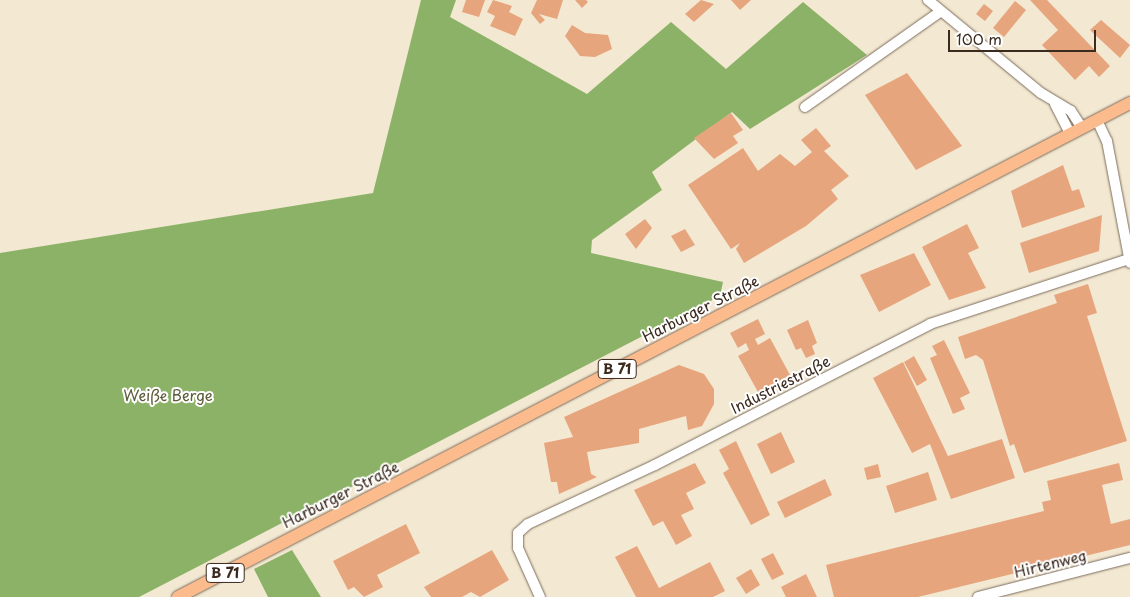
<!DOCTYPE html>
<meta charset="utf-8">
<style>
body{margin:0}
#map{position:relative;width:1130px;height:597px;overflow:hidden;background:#f3e8d1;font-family:"Playpen Sans",sans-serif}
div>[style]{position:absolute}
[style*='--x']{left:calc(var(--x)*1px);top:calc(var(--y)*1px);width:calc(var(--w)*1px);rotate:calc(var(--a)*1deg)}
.forest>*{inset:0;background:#8cb268}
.building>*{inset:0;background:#e7a57e}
.roads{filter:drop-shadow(0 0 1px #7b6c5d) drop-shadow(0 0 1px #7b6c5d)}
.minor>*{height:10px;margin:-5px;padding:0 5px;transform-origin:5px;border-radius:5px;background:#fff}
.major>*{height:12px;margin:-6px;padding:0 6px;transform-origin:6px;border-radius:6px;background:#fbbb8c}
span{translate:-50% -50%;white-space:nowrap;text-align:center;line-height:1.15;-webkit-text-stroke:4px #fff;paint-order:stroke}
.shield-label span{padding:1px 4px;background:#fff;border:1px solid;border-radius:4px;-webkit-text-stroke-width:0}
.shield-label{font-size:14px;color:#3b2a1e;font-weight:700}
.street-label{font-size:15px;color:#3b2a1e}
.park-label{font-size:15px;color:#5e5c39}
.scale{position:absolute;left:948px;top:30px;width:148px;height:22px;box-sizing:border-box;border:2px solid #3b2a1e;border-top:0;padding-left:6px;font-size:15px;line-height:18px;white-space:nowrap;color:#3b2a1e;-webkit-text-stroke:4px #fff;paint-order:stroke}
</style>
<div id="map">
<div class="forest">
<i style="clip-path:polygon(421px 0,456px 0,450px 17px,587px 94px,671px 22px,726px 69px,803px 2px,867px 55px,750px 129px,732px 112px,652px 172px,662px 190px,592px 240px,591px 253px,723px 282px,720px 296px,139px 597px,0 597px,0 253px,373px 193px)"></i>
<i style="clip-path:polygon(292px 550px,321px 597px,268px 597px,254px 569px)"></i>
</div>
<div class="building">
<i style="clip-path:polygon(466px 0,485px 0,479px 17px,462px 12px)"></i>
<i style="clip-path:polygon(493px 0,512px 6px,509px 12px,523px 19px,515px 36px,490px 26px,495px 16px,487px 12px)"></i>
<i style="clip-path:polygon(537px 0,563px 0,557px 19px,539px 14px,545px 20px,540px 24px,531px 13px)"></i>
<i style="clip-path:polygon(575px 0,586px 0,588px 2px,582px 8px)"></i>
<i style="clip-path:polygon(701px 0,714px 4px,694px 22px,685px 14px)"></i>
<i style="clip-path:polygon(731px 0,751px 0,740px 10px)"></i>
<i style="clip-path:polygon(1030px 0,1047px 0,1110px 66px,1099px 77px,1089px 66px,1075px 80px,1042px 45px,1058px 30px)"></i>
<i style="clip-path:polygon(1015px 1px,1026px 10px,1004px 37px,993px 28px)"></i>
<i style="clip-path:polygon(984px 4px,993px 11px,985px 21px,976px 14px)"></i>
<i style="clip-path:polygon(1101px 20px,1130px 45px,1120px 58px,1090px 30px)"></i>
<i style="clip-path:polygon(572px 25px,585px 33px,608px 35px,612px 49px,595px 57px,580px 56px,565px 36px)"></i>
<i style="clip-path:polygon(907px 73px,962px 146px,916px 170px,865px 95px)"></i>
<i style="clip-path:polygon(731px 113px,743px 130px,733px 136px,738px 143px,714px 159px,694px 138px)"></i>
<i style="clip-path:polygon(816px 128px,831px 146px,824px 151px,849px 176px,831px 190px,838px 199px,806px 226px,744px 263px,736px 249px,740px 243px,731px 249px,688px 185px,743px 148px,758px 171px,780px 154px,795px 166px,812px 152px,801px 140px)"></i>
<i style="clip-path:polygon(1063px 165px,1072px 191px,1079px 189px,1085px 207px,1022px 228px,1011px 191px)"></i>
<i style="clip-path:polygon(1102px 215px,1099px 251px,1029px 273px,1020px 243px)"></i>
<i style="clip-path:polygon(645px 219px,652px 228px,636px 249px,625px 234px)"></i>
<i style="clip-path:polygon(967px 224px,979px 248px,968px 253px,986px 288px,949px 300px,922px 247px)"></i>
<i style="clip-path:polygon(685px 229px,695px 245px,681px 252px,671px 236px)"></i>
<i style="clip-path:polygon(914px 253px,931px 285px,879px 312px,860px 275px)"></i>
<i style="clip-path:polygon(1088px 284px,1097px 313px,1087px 316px,1127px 441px,1024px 473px,1014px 444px,1010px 446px,983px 360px,976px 355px,965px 359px,958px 337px,1057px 303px,1054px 295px)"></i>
<i style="clip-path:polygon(758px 319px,765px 334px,755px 339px,758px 345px,770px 338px,790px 375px,758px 392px,738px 356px,749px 350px,746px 343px,738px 348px,730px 333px)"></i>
<i style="clip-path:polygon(808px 320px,817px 343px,812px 346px,815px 354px,806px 358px,801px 348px,796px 350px,787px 330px)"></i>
<i style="clip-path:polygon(944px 340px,970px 393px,960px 398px,965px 409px,953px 414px,930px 358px,937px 355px,932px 346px)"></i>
<i style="clip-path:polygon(914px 356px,927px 380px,917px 386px,904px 362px)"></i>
<i style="clip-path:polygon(903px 362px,948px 456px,1002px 439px,1015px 478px,951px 499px,930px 444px,912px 453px,873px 378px)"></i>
<i style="clip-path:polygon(679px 365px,704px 374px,714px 389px,714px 404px,702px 426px,688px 430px,686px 416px,639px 429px,639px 443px,587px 452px,591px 474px,597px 477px,559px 494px,557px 482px,551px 482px,544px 443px,573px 437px,564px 417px)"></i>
<i style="clip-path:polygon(781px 432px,795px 462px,771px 474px,757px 444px)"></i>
<i style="clip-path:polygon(736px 441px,770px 515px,751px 525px,723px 473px,729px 469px,719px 450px)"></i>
<i style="clip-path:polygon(695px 463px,706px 483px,686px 493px,694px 509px,681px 515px,692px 536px,676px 545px,663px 521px,653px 526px,634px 490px)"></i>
<i style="clip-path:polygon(1119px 463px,1123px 480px,1102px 485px,1111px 524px,1130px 519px,1130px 545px,918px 597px,834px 597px,826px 565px,1044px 511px,1042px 502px,1051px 500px,1047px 481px)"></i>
<i style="clip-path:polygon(878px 464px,881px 477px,867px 480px,864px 468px)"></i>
<i style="clip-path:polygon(928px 472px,937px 500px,895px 513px,886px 486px)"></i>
<i style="clip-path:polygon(825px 479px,832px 495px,785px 518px,777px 502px)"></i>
<i style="clip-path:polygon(406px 524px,420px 553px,377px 575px,383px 587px,364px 597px,354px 587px,348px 590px,333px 561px)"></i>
<i style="clip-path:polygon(637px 546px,659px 588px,710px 562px,725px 591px,713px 597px,636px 597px,615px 557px)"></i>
<i style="clip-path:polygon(492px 550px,509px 580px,480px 597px,471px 592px,462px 597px,431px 597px,424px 587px)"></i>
<i style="clip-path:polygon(773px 553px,784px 574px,772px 580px,761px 559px)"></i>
<i style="clip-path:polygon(751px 569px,760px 585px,746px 594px,736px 578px)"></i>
<i style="clip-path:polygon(806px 574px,817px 597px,786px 597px,781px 587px)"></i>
</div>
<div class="roads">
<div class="minor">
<i style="--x:928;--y:0;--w:146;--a:39.5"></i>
<i style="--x:1041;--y:93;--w:35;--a:31"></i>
<i style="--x:1071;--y:111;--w:20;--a:57"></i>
<i style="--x:1055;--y:104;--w:34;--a:63"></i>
<i style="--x:805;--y:107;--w:166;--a:-35.2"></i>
<i style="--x:1097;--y:120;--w:23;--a:65"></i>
<i style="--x:1107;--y:141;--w:124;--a:79.3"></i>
<i style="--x:540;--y:597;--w:54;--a:-114.2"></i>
<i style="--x:518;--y:548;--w:15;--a:-90"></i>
<i style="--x:518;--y:533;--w:13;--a:-42"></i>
<i style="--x:528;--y:524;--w:140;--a:-24.9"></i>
<i style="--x:655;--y:465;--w:309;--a:-27.1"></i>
<i style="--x:930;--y:324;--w:209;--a:-18.1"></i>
<i style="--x:978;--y:597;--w:157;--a:-14.4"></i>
</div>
<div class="major">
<i style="--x:178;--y:597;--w:1073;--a:-27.43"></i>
</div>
</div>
<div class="shield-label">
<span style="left:617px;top:369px">B 71</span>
<span style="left:225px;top:573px">B 71</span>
</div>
<div class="street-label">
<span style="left:700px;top:308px;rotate:-27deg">Harburger Straße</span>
<span style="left:780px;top:384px;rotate:-27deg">Industriestraße</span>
<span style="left:340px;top:494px;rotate:-27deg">Harburger Straße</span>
<span style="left:1050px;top:563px;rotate:-14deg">Hirtenweg</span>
</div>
<div class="park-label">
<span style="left:168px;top:395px">Weiße Berge</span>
</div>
<div class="scale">100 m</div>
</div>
